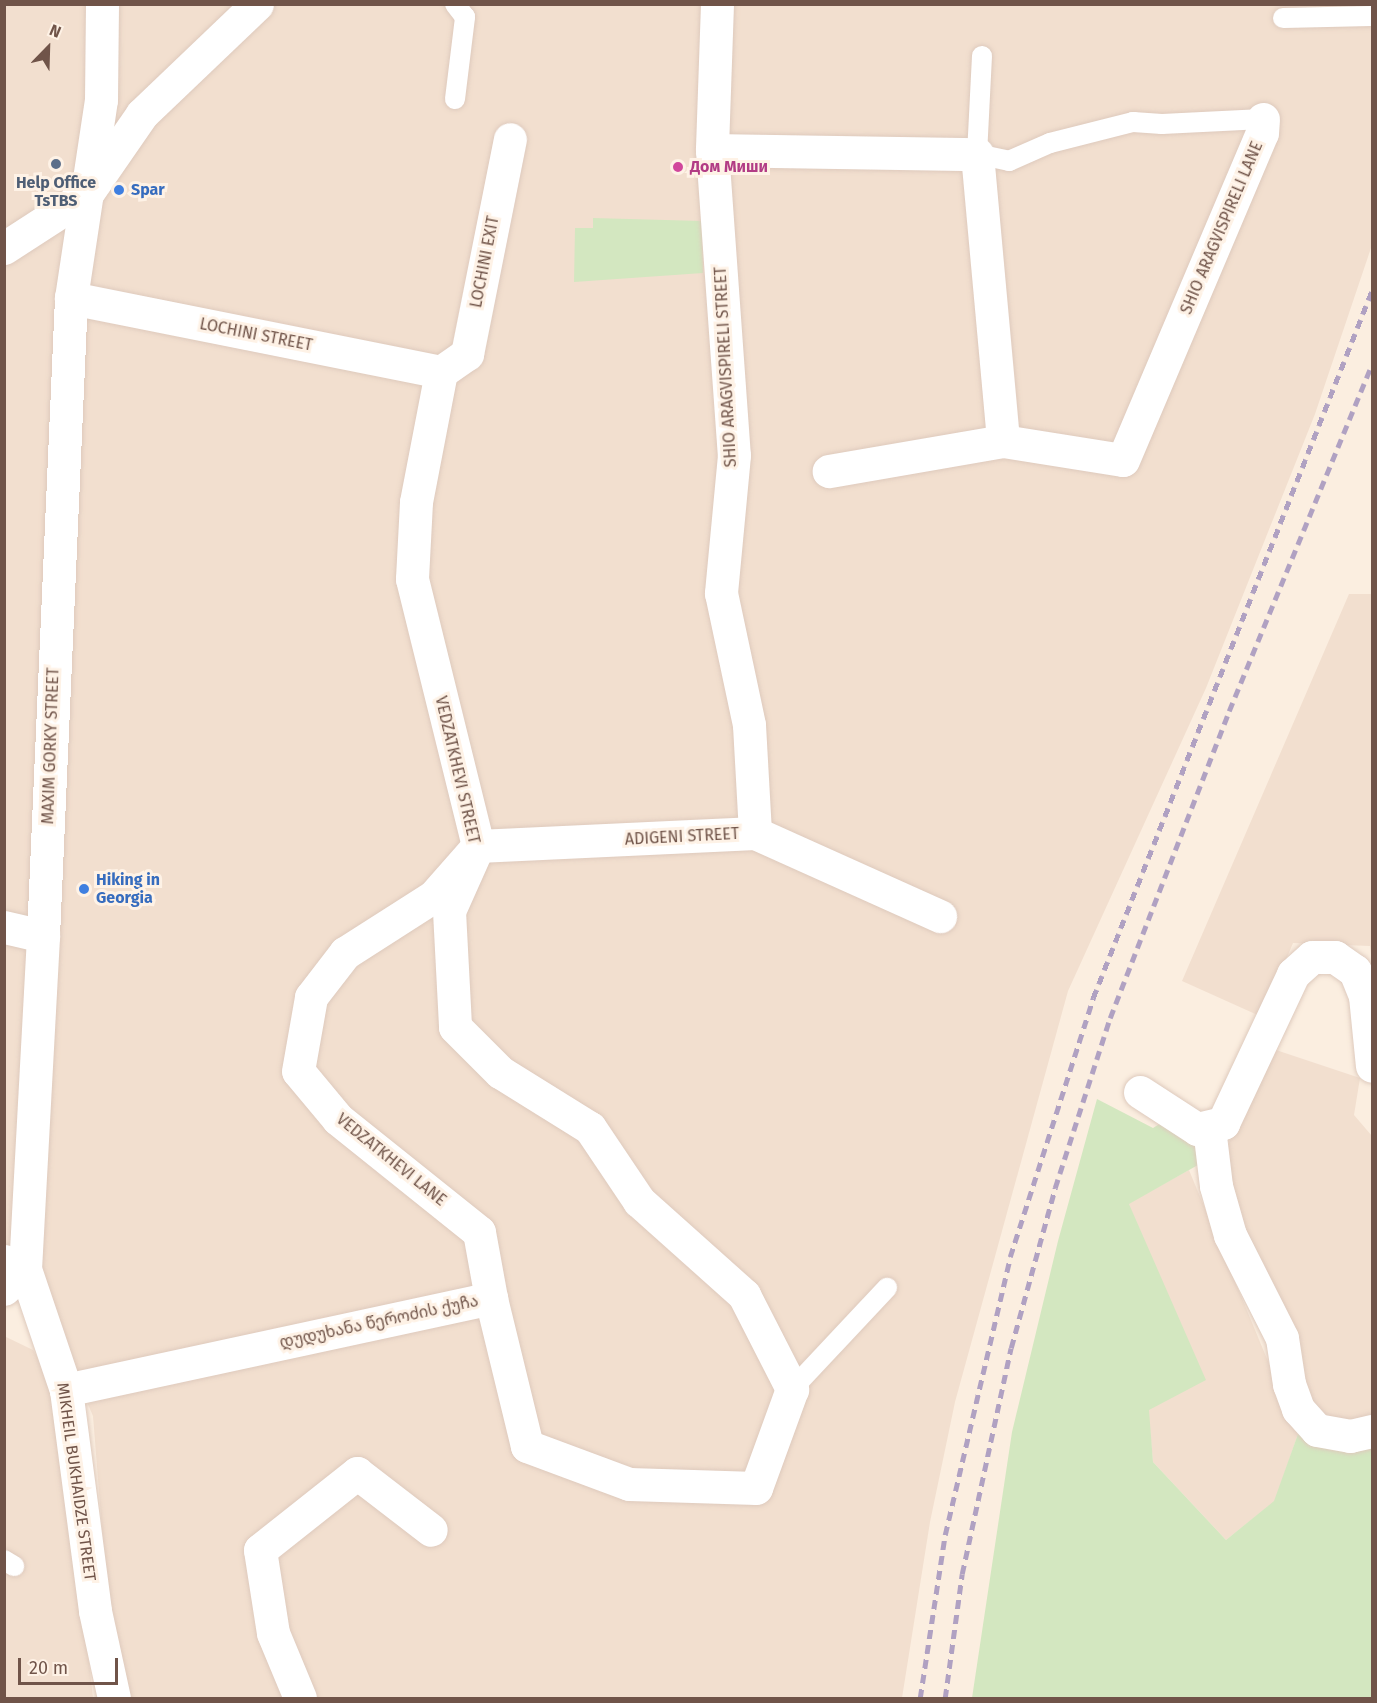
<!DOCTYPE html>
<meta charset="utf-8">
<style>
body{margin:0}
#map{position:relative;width:1377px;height:1703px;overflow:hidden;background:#fbeee0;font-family:"Fira Sans","Noto Sans Georgian",sans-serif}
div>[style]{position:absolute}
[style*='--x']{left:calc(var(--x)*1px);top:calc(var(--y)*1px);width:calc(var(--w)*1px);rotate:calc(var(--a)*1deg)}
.residential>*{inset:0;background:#f2dfcf}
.green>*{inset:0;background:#d3e7c0}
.roads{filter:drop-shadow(0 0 2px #decabd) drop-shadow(0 0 2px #decabd)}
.lane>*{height:20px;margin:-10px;padding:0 10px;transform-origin:10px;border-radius:10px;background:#fff}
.street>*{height:33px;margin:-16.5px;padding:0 16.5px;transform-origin:16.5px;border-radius:16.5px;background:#fff}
.secondary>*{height:33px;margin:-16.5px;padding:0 16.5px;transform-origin:16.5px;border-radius:16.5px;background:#fff}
.rail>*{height:4.5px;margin-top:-2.25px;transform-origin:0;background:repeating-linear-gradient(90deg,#b0a1c2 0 9px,transparent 0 15px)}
.dots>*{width:16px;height:16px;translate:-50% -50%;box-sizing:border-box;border:3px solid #fef2e6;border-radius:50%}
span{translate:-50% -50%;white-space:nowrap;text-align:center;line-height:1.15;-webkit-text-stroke:6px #fef2e6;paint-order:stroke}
.hotel-label{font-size:16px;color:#b23c85;font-weight:700}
.left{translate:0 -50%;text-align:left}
.service-label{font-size:16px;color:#4e5e75;font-weight:700}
.shop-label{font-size:16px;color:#366cbe;font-weight:700}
.street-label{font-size:16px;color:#705449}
.frame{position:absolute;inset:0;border:6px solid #705449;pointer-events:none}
.north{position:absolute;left:18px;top:18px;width:60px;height:60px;-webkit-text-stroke:4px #fef2e6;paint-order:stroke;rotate:23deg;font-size:16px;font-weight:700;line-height:24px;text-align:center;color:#705449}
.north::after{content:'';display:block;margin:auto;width:21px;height:27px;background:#705449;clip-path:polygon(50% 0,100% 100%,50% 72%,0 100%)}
.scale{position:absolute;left:18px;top:1658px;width:100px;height:27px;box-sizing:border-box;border:3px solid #705449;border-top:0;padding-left:8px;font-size:18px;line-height:21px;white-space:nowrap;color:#705449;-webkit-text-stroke:4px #fef2e6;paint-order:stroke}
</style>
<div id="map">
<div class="residential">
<i style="clip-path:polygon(5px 5px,1372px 5px,1372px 245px,1315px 414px,1206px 688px,1068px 991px,955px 1402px,930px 1522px,902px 1698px,123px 1698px,112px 1655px,93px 1416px,32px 1274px,61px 931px,5px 917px)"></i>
<i style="clip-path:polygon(1349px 594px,1372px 594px,1372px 964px,1370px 946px,1293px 943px,1262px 1017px,1182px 981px)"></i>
<i style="clip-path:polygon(5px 937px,36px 945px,15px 1230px,5px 1271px)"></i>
<i style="clip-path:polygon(1276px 1050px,1360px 1078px,1354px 1115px,1372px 1136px,1372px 1426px,1360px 1430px,1316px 1412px,1237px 1237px,1222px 1156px)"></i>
<i style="clip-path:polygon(1189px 1170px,1298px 1434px,1275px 1501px,1226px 1540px,1153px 1462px,1129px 1203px)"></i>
<i style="clip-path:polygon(4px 1336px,33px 1350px,59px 1391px,93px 1698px,5px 1698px)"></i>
</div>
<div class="green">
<i style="clip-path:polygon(593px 218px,702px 221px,703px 273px,574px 282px,575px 228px,593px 228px)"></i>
<i style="clip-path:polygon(1097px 1099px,1153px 1128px,1182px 1110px,1205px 1161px,1129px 1204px,1206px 1380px,1149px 1410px,1153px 1462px,1226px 1540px,1274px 1501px,1298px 1434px,1359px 1444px,1372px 1449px,1372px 1698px,972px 1698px,1012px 1432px,1058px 1241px)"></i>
</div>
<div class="roads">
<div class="lane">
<i style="--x:1283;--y:18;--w:89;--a:-1.3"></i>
<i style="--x:982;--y:56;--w:98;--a:92.9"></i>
<i style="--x:977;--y:154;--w:33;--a:12"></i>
<i style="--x:1009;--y:161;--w:45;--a:-23.7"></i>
<i style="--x:1050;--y:143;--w:86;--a:-14.2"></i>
<i style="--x:1133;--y:122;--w:29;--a:4"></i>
<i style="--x:1162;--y:124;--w:101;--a:-2.8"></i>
<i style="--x:455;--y:99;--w:83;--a:-83"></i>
<i style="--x:465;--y:17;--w:16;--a:-128"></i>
<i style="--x:792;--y:1389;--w:139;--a:-46.8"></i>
<i style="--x:4;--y:1560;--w:12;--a:31"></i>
</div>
<div class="street">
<i style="--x:717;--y:4;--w:146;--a:92"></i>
<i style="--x:712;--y:150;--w:306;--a:85.9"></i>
<i style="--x:734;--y:455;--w:139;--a:95.4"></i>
<i style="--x:721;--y:593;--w:135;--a:78"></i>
<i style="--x:749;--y:725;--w:108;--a:86.8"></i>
<i style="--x:712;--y:150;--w:265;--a:0.9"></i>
<i style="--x:977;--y:154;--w:288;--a:84.8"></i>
<i style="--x:1003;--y:441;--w:177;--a:170.2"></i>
<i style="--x:4;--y:248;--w:98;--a:-32.9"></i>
<i style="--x:86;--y:195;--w:98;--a:-55.3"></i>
<i style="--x:142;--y:114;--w:159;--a:-43.7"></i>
<i style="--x:71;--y:298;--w:377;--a:11.3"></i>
<i style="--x:441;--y:372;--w:132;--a:100.9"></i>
<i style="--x:416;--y:502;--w:77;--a:93"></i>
<i style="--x:412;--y:579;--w:275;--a:76.1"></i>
<i style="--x:478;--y:846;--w:71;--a:114"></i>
<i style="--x:449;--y:911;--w:116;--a:87"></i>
<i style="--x:455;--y:1027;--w:64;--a:45"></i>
<i style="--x:500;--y:1072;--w:106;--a:31.9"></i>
<i style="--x:590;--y:1128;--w:88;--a:56.1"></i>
<i style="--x:639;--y:1201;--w:141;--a:41.8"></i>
<i style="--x:744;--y:1295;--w:106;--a:62.9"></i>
<i style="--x:792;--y:1389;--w:105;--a:110"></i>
<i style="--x:756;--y:1488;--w:127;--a:-178.2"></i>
<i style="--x:629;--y:1484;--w:109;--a:-159.6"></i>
<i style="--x:527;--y:1446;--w:152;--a:-103.7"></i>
<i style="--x:491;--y:1298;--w:67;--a:-100.3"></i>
<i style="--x:479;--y:1232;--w:181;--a:-141.3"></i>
<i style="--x:338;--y:1119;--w:62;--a:-129.8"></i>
<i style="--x:298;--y:1071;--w:75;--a:-80"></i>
<i style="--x:311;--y:997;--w:56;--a:-52.3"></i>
<i style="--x:345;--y:953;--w:106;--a:-32.6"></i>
<i style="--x:434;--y:896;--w:67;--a:-48.7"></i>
<i style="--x:478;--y:846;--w:277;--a:-2.7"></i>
<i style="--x:755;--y:833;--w:203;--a:24.2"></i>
<i style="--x:441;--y:372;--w:32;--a:-35"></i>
<i style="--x:467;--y:354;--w:219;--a:-78.7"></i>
<i style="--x:1003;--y:441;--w:121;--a:9"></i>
<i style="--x:1123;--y:460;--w:355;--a:-67"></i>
<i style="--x:1262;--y:133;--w:14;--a:-86"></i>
<i style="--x:4;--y:927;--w:40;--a:13"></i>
<i style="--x:1140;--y:1092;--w:68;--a:33"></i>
<i style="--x:1197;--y:1129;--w:27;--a:-13"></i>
<i style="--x:1223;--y:1123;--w:165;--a:-64.8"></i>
<i style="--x:1293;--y:974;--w:25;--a:-42"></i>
<i style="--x:1312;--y:957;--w:23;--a:0"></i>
<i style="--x:1335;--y:957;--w:24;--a:35"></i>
<i style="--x:1355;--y:971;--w:27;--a:68"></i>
<i style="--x:1365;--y:996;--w:70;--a:84.3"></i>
<i style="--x:1209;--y:1128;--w:58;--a:83.1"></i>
<i style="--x:1216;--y:1186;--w:51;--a:74.1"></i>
<i style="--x:1230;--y:1235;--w:115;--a:63.2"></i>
<i style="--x:1282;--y:1338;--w:47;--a:81.3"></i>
<i style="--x:1289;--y:1384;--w:27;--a:70"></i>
<i style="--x:1298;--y:1409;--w:28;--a:48"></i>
<i style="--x:1317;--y:1430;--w:34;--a:10"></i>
<i style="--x:1350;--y:1436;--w:23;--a:-13"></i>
<i style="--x:4;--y:1261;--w:22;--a:21"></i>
<i style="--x:25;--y:1269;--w:333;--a:-86.9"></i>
<i style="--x:43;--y:936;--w:639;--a:-87.49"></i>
<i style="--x:71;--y:298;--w:200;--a:-81.4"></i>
<i style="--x:101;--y:100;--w:96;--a:-89.4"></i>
<i style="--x:66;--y:1390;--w:435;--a:-12.2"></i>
<i style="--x:300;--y:1698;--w:70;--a:-112.6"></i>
<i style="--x:273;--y:1633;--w:84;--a:-98.9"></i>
<i style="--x:260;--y:1550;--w:124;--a:-38.4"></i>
<i style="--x:357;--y:1473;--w:93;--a:37.6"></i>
</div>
<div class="secondary">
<i style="--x:4;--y:1289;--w:29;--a:-44"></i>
<i style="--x:25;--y:1269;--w:128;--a:71.3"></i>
<i style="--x:66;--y:1390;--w:223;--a:82.5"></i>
<i style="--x:95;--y:1611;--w:89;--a:77.7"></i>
</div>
</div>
<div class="rail">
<i style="--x:920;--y:1698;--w:165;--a:-81.3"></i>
<i style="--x:945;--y:1535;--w:285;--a:-76.8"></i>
<i style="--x:1010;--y:1257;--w:272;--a:-72.2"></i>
<i style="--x:1093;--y:998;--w:761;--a:-68.49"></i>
<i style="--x:945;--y:1698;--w:125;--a:-82.2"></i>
<i style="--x:962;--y:1574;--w:231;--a:-77.8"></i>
<i style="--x:1011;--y:1348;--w:166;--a:-74.6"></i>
<i style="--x:1055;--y:1188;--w:179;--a:-72.1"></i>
<i style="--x:1110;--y:1018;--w:329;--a:-68.8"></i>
<i style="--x:1229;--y:711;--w:375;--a:-67.6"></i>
</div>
<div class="dots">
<i style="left:56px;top:164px;background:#5c6f8a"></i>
<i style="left:678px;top:167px;background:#d1479c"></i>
<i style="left:119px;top:190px;background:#3f7fe0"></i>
<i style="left:84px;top:889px;background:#3f7fe0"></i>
</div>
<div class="hotel-label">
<span class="left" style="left:690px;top:167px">Дом Миши</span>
</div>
<div class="service-label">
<span style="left:56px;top:192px">Help Office<br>TsTBS</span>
</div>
<div class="shop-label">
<span class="left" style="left:131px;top:190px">Spar</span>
<span class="left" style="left:96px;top:889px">Hiking in<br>Georgia</span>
</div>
<div class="street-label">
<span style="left:1222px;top:228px;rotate:-67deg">SHIO ARAGVISPIRELI LANE</span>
<span style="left:485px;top:262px;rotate:-79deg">LOCHINI EXIT</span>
<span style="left:256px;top:335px;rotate:11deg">LOCHINI STREET</span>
<span style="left:726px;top:367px;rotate:-93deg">SHIO ARAGVISPIRELI STREET</span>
<span style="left:51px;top:746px;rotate:-88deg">MAXIM GORKY STREET</span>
<span style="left:457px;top:770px;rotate:77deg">VEDZATKHEVI STREET</span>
<span style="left:682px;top:837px;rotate:-3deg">ADIGENI STREET</span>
<span style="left:391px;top:1160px;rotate:39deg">VEDZATKHEVI LANE</span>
<span style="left:379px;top:1322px;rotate:-12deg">დუდუხანა წეროძის ქუჩა</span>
<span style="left:76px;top:1482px;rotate:82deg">MIKHEIL BUKHAIDZE STREET</span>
</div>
<div class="frame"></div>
<div class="north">N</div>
<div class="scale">20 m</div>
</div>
